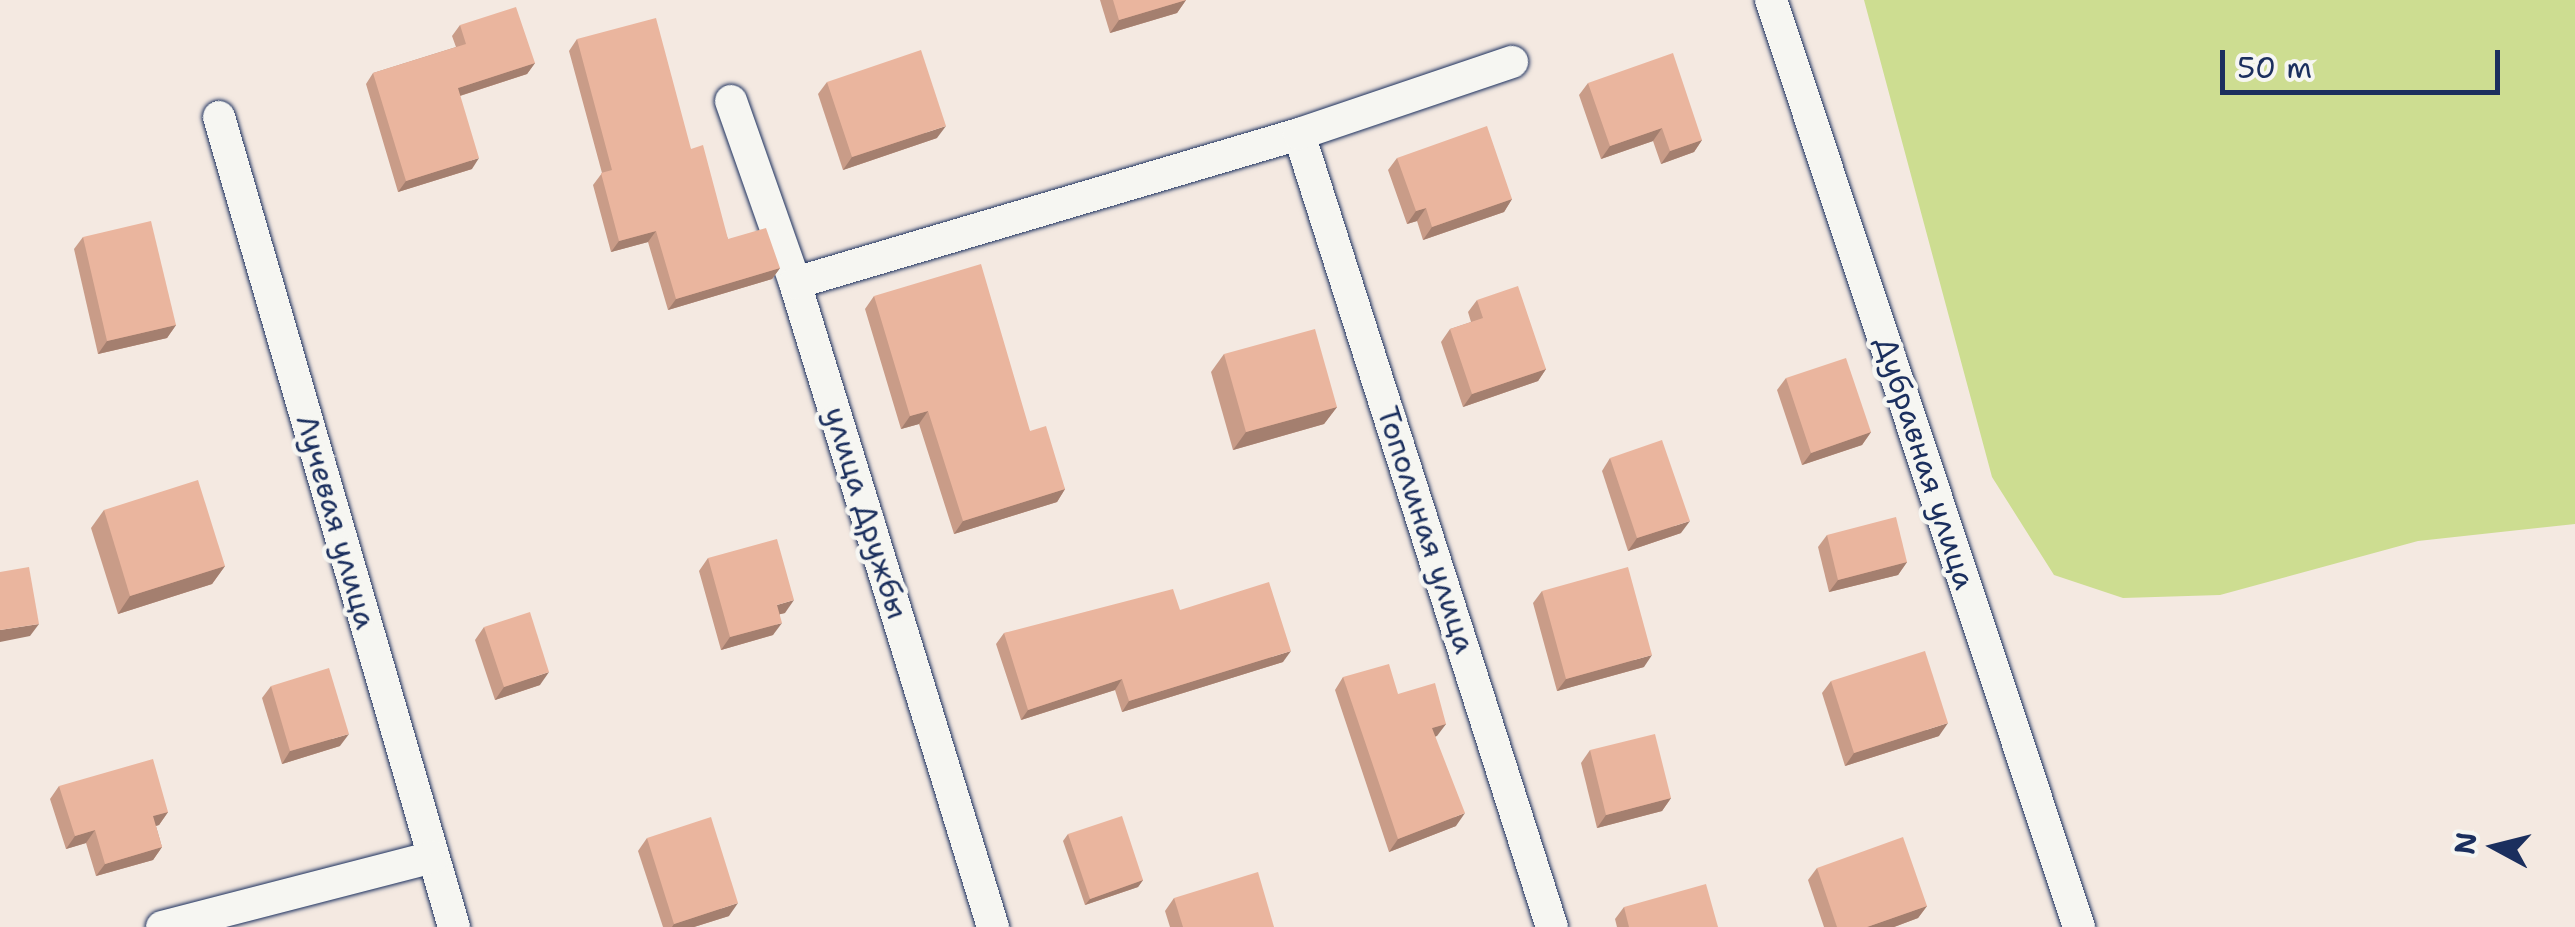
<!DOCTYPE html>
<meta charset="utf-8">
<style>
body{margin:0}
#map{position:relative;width:2575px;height:927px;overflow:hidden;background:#f4e9e1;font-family:"Shantell Sans",sans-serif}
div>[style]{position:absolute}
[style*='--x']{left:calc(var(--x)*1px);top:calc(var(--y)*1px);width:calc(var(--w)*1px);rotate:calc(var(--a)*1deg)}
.green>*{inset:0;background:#cddd91}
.roads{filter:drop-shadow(0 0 2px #1b2f5e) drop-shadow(0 0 2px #1b2f5e)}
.minor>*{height:32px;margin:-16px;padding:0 16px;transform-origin:16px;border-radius:16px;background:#f6f6f2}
.wall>*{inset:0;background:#c99c88}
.shaded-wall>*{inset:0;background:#a47f6f}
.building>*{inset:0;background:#eab59e}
span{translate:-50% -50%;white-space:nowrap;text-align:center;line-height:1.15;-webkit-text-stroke:9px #f6f6f2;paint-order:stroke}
.street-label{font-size:30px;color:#1b2f5e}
.north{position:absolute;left:2445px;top:797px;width:100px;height:100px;-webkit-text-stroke:8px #f6f6f2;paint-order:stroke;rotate:277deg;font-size:28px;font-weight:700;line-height:40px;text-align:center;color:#1b2f5e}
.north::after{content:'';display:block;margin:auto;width:35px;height:45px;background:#1b2f5e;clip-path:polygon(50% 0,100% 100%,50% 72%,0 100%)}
.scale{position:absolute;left:2220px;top:50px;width:280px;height:45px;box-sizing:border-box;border:5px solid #1b2f5e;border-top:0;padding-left:12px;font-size:30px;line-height:35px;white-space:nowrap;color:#1b2f5e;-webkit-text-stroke:8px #f6f6f2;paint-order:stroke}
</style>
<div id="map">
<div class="green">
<i style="clip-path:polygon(1864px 0,2575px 0,2575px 524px,2418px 541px,2220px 595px,2123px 598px,2054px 575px,1992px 477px)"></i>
</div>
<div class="roads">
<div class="minor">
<i style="--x:1771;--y:0;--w:977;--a:71.62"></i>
<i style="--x:731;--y:101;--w:193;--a:70.6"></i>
<i style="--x:795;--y:283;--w:674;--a:72.91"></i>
<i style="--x:219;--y:117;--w:843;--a:73.82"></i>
<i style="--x:1299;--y:134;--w:832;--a:72.31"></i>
<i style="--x:795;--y:283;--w:526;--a:-16.47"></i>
<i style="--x:1299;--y:134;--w:225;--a:-18.7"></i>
<i style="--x:162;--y:927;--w:280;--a:-14.5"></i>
</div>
</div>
<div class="wall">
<i style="clip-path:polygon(1100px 0,1186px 0,1177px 13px,1110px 33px)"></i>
<i style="clip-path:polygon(460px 25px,535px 63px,527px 74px,460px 96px,472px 169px,398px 192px,366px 84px,373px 73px,456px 47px,452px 36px)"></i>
<i style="clip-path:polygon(577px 39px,691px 149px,728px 239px,780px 268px,772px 279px,668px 310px,648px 242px,611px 252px,593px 185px,602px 173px,569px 51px)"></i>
<i style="clip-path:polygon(827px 82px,937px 138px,843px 170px,818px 94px)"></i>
<i style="clip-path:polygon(1588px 83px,1702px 140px,1694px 152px,1661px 164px,1653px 141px,1601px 159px,1579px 95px)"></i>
<i style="clip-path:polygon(1397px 158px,1512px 199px,1504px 212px,1423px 240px,1417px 221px,1407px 224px,1388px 170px)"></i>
<i style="clip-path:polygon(83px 237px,176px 325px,167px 338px,98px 354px,74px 249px)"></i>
<i style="clip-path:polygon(874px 296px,1030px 431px,1065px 489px,1057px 502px,954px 534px,919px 424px,901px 429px,865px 309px)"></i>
<i style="clip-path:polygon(1477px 300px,1546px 369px,1538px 381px,1463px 407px,1441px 342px,1450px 329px,1471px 322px,1468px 312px)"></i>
<i style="clip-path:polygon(1224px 354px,1337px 407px,1324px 424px,1233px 450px,1211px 372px)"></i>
<i style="clip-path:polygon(1786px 378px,1871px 432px,1862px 445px,1802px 465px,1777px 390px)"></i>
<i style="clip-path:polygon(1610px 458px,1681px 533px,1628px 551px,1602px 471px)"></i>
<i style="clip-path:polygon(104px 510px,225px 566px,212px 584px,118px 614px,91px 528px)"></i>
<i style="clip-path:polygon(1827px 535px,1907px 562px,1898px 575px,1829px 592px,1818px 547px)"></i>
<i style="clip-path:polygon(708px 558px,785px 613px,780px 614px,773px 635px,721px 650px,699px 571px)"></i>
<i style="clip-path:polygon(1542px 591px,1644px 667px,1557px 691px,1533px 603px)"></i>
<i style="clip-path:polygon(1180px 610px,1283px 662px,1122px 712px,1115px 690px,1021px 720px,996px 644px,1004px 633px)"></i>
<i style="clip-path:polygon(484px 627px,540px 685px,495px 700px,475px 640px)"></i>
<i style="clip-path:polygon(1343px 677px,1398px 694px,1446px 724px,1435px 737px,1456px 826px,1389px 852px,1335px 690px)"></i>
<i style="clip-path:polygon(1831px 681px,1939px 736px,1845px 766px,1822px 693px)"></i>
<i style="clip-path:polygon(271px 686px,340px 746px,282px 764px,262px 698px)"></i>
<i style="clip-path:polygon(1590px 750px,1671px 798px,1662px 811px,1597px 828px,1581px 763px)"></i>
<i style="clip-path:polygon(59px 786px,168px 812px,159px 825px,156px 826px,162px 847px,153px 860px,96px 876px,86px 843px,66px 849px,50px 799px)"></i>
<i style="clip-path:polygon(1068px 834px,1143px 880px,1138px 887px,1085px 905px,1063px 841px)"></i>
<i style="clip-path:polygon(647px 838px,729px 916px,694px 927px,663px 927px,638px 851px)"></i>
<i style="clip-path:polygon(1817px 868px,1927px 906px,1918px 918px,1894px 927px,1824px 927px,1808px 880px)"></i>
<i style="clip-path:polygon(1174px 898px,1274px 927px,1170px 927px,1165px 911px)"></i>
<i style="clip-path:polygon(1624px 907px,1718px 927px,1617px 927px,1615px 919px)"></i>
</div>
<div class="shaded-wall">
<i style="clip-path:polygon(1186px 0,1177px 13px,1110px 33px,1119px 20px)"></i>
<i style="clip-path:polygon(535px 63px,527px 74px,450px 99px,458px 88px)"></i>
<i style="clip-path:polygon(946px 126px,937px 138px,843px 170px,852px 157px)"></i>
<i style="clip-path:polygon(1662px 128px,1653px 141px,1601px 159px,1610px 146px)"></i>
<i style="clip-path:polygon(1702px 140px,1694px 152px,1661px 164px,1670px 151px)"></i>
<i style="clip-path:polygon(479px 158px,472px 169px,398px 192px,406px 181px)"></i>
<i style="clip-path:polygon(1512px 199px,1504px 212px,1423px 240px,1432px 227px)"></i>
<i style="clip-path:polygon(1426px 208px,1417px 221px,1407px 224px,1416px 211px)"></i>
<i style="clip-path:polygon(656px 231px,648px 242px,611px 252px,619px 241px)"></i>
<i style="clip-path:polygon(780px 268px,772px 279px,668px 310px,676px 299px)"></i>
<i style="clip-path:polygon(176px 325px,167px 338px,98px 354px,107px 341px)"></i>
<i style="clip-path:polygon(1546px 369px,1538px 381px,1463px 407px,1472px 394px)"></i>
<i style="clip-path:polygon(1337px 407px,1324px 424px,1233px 450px,1246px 432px)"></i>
<i style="clip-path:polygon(928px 411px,919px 424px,901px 429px,910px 416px)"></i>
<i style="clip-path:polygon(1871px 432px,1862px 445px,1802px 465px,1811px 453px)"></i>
<i style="clip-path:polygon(1065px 489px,1057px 502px,954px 534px,963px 521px)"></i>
<i style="clip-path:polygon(1690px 521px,1681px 533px,1628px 551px,1637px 538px)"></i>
<i style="clip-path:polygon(1907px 562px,1898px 575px,1829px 592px,1838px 580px)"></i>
<i style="clip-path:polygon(225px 566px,212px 584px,118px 614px,130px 596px)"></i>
<i style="clip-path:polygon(794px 600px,785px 613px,768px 617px,777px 605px)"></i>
<i style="clip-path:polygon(782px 623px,773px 635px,721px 650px,730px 637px)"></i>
<i style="clip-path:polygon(39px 624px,30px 636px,0 642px,0 630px)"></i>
<i style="clip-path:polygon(1291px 651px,1283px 662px,1122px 712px,1129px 701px)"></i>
<i style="clip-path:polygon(1652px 655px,1644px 667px,1557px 691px,1566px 679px)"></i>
<i style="clip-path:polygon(549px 672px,540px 685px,495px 700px,504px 687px)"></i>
<i style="clip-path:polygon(1122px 679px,1115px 690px,1021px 720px,1028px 710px)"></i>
<i style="clip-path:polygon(1948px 723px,1939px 736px,1845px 766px,1854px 753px)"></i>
<i style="clip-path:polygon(1446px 724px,1437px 736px,1423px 740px,1432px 728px)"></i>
<i style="clip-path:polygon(349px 734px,340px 746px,282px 764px,290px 751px)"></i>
<i style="clip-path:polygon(1671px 798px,1662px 811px,1597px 828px,1606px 815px)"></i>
<i style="clip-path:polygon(168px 812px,159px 825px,144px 829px,153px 816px)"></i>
<i style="clip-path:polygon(1465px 813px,1456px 826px,1389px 852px,1398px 839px)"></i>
<i style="clip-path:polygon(95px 830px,86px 843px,66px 849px,75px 836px)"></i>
<i style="clip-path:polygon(162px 847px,153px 860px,96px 876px,105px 864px)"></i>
<i style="clip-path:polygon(1143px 880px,1138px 887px,1085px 905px,1090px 899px)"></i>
<i style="clip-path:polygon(738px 903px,729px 916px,694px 927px,672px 927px,674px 924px)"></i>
<i style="clip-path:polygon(1927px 906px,1918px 918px,1894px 927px,1867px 927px)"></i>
</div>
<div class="building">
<i style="clip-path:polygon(1113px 0,1186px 0,1119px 20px)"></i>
<i style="clip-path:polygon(516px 7px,535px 63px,458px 88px,479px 158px,406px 181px,373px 73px,466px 44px,460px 25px)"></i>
<i style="clip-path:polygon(656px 18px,691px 149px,703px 145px,728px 239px,766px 228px,780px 268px,676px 299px,656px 231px,619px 241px,601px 173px,612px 170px,577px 39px)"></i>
<i style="clip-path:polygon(921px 50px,946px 126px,852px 157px,827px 82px)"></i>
<i style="clip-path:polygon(1673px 53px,1702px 140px,1670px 151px,1662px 128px,1610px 146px,1588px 83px)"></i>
<i style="clip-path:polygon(1487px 126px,1512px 199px,1432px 227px,1426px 208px,1416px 211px,1397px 158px)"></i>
<i style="clip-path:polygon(151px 221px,176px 325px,107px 341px,83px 237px)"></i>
<i style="clip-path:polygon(981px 264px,1030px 431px,1046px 426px,1065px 489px,963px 521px,928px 411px,910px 416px,874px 296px)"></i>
<i style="clip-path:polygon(1518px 286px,1546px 369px,1472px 394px,1450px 329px,1483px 318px,1477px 300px)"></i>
<i style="clip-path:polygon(1315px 329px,1337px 407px,1246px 432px,1224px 354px)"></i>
<i style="clip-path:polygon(1846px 358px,1871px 432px,1811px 453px,1786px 378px)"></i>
<i style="clip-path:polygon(1662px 440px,1690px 521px,1637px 538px,1610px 458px)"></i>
<i style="clip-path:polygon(198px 480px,225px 566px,130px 596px,104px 510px)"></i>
<i style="clip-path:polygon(1896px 517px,1907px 562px,1838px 580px,1827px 535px)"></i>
<i style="clip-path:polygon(777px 539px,794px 600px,777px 605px,782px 623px,730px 637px,708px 558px)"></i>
<i style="clip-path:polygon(29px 567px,39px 624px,0 630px,0 572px)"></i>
<i style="clip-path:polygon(1628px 567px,1652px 655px,1566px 679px,1542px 591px)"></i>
<i style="clip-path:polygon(1269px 582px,1291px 651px,1129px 701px,1122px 679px,1028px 710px,1004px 633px,1173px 589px,1180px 610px)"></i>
<i style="clip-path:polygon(530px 612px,549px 672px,504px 687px,484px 627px)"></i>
<i style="clip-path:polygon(1925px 651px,1948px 723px,1854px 753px,1831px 681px)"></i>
<i style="clip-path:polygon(1389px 664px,1398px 694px,1435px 683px,1446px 724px,1432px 728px,1465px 813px,1398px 839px,1343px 677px)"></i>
<i style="clip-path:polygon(329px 668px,349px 734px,290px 751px,271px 686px)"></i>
<i style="clip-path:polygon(1655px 734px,1671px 798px,1606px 815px,1590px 750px)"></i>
<i style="clip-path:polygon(153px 759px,168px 812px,153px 816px,162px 847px,105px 864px,95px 830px,75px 836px,59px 786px)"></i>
<i style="clip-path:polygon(1122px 816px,1143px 880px,1090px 899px,1068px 834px)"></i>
<i style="clip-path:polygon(711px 817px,738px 903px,674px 924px,647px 838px)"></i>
<i style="clip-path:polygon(1903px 837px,1927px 906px,1867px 927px,1837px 927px,1817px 868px)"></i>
<i style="clip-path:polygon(1258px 872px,1274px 927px,1183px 927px,1174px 898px)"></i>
<i style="clip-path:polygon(1706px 884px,1718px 927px,1629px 927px,1624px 907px)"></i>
</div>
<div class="street-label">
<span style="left:1925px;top:463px;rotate:72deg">Дубравная улица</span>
<span style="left:866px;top:513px;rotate:73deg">улица Дружбы</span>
<span style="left:336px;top:522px;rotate:74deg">Лучевая улица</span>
<span style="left:1426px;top:530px;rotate:72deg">Тополиная улица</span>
</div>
<div class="north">N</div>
<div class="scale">50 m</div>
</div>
